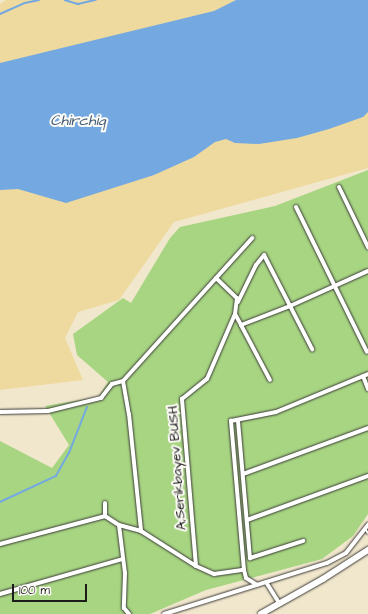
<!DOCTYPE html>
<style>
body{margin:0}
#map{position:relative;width:368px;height:614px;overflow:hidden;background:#f1e7cd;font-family:"Architects Daughter",sans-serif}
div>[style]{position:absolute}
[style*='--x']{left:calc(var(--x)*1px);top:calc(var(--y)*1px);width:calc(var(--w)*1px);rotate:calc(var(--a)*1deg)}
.green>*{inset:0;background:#a7d582}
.sand>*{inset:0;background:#eeda9e}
.water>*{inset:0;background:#73a8e1}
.stream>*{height:1.5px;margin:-0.75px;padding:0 0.75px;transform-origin:0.75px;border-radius:0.75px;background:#73a8e1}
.roads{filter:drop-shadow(0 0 1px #3c3a37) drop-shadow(0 0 1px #3c3a37)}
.service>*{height:2px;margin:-1px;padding:0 1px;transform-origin:1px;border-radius:1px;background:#fff}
.minor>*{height:4px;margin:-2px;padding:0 2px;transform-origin:2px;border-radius:2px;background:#fff}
.secondary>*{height:5.5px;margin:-2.75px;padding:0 2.75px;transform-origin:2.75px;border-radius:2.75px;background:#fff}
span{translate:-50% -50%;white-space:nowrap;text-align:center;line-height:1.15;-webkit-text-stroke:4px #fdfcf7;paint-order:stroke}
.street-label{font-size:14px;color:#1c1c1c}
.water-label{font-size:15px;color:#435b75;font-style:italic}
.scale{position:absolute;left:12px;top:584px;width:75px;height:18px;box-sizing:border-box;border:2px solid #1c1c1c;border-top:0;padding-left:5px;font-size:12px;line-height:14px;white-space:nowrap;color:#1c1c1c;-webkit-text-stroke:3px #fdfcf7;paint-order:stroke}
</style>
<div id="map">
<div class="green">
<i style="clip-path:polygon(368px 170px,368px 514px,353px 536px,322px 559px,206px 590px,150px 614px,0 614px,0 441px,52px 468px,69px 445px,45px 406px,98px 397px,108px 382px,77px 355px,73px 334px,123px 298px,131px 303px,170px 238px,180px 227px,275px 206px)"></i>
</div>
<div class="sand">
<i style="clip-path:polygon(6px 0,368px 0,368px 168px,174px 222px,119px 300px,78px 312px,65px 338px,83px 380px,0 390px,0 4px)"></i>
</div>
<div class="water">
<i style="clip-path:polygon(236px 0,368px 0,368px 112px,363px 117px,329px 129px,297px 138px,259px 144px,235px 143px,226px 139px,215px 142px,194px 157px,154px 175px,66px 203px,18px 189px,0 190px,0 63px,214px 11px)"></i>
</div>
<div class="stream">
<i style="--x:65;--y:0;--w:14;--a:17"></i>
<i style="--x:78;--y:4;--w:18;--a:-13"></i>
<i style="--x:0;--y:14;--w:27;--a:-24"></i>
<i style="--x:25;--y:3;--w:14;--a:-12"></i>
<i style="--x:0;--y:502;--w:62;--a:-24.9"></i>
<i style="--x:56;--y:476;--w:26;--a:-61"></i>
<i style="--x:69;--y:453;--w:49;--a:-68.6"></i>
</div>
<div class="roads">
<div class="service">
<i style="--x:365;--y:529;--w:5;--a:53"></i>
</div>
<div class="minor">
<i style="--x:339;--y:187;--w:67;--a:64.2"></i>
<i style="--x:296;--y:207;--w:161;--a:63.9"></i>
<i style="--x:216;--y:278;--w:29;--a:44"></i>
<i style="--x:237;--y:298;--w:16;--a:97"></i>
<i style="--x:235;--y:314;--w:13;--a:61"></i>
<i style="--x:241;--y:325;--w:53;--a:-21.2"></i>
<i style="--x:290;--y:306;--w:85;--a:-24.2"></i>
<i style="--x:238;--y:302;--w:41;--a:-64.1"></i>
<i style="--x:256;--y:265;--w:13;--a:-51"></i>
<i style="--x:264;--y:255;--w:106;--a:62.9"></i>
<i style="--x:241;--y:325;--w:62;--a:62.2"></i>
<i style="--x:363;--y:376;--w:14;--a:69"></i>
<i style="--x:123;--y:381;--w:34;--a:80"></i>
<i style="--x:129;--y:414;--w:118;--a:84.1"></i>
<i style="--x:0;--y:412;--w:48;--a:-1.2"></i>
<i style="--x:48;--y:411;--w:55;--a:-13.8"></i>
<i style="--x:101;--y:398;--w:18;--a:-52"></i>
<i style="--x:112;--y:384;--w:11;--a:-15"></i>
<i style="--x:123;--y:381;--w:193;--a:-47.9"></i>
<i style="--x:238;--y:421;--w:138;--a:85"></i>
<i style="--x:250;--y:558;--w:56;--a:-17.8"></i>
<i style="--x:243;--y:474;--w:133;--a:-20.2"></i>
<i style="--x:105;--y:503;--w:13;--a:90"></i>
<i style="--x:105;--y:516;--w:17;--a:33"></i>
<i style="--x:119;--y:525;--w:48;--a:82.9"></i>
<i style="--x:125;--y:573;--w:35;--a:92"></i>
<i style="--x:124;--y:608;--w:8;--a:50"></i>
<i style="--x:247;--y:520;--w:129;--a:-20"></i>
<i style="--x:119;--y:525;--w:23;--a:15"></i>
<i style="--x:141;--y:531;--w:65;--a:32.5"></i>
<i style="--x:196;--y:566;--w:20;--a:24"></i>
<i style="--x:214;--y:574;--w:30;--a:-8"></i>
<i style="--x:244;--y:570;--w:8;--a:76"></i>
<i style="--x:246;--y:578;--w:13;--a:32"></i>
<i style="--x:0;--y:544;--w:109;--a:-14.9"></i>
<i style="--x:196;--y:566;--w:168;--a:-94.8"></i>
<i style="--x:182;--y:399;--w:32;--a:-39"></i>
<i style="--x:207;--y:379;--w:71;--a:-66.7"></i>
<i style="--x:244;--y:570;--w:150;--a:-95"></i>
<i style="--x:231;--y:421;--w:46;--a:-11.3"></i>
<i style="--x:276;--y:412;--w:100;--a:-22.4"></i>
<i style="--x:266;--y:582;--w:26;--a:58"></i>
<i style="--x:0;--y:594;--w:128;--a:-15.9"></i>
<i style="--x:164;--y:614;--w:171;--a:-17.4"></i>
<i style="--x:327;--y:563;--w:21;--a:-28"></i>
<i style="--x:346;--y:553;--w:36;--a:-52"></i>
</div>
<div class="secondary">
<i style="--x:261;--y:614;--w:71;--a:-29.4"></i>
<i style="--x:323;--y:579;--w:54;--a:-32.8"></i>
</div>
</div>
<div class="street-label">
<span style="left:177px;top:468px;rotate:-94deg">A,Serikbayev BUSH</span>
</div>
<div class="water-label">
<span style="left:78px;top:121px">Chirchiq</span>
</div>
<div class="scale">100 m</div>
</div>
